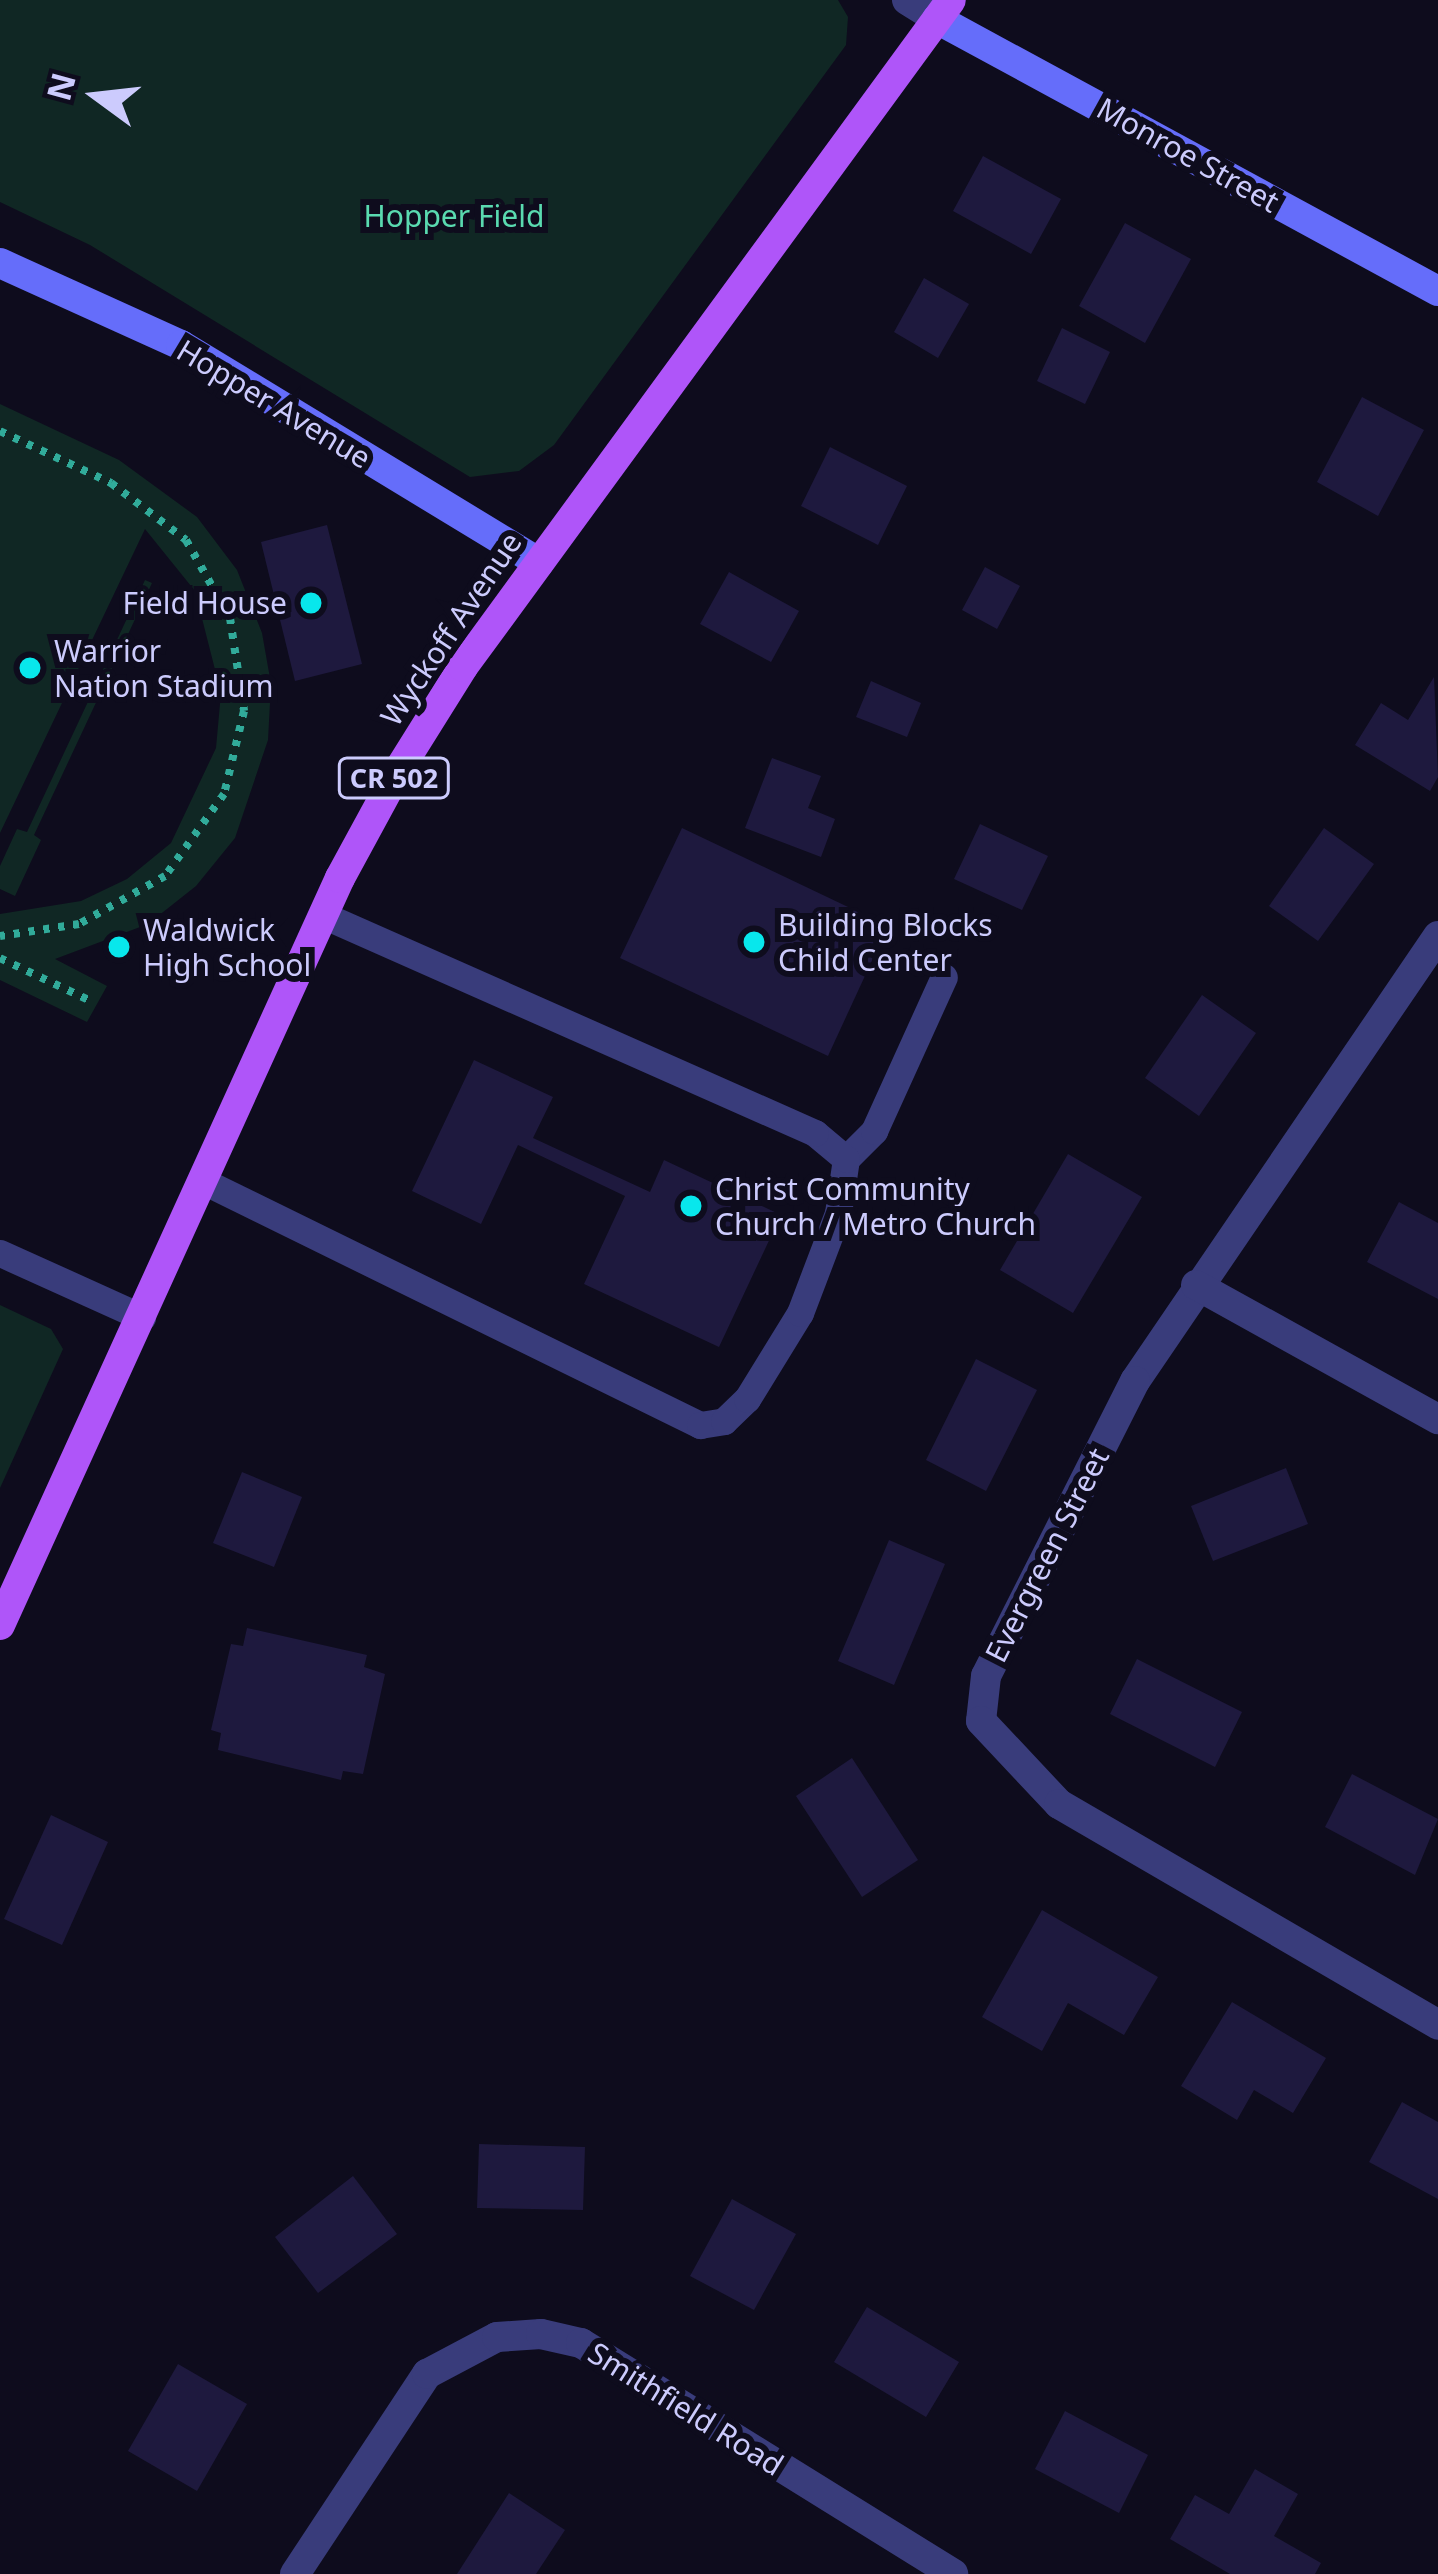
<!DOCTYPE html>
<style>
body{margin:0}
#map{position:relative;width:1438px;height:2574px;overflow:hidden;background:#0e0c1d;font-family:"Noto Sans",sans-serif}
div>[style]{position:absolute}
[style*='--x']{left:calc(var(--x)*1px);top:calc(var(--y)*1px);width:calc(var(--w)*1px);rotate:calc(var(--a)*1deg)}
.green>*{inset:0;background:#102724}
.building>*{inset:0;background:#1e193e}
.path>*{height:8px;margin-top:-4px;transform-origin:0;background:repeating-linear-gradient(90deg,#31ab9a 0 6px,transparent 0 15px)}
.lane>*{height:27px;margin:-13.5px;padding:0 13.5px;transform-origin:13.5px;border-radius:13.5px;background:#393c7b}
.street>*{height:30px;margin:-15px;padding:0 15px;transform-origin:15px;border-radius:15px;background:#393c7b}
.secondary>*{height:30px;margin:-15px;padding:0 15px;transform-origin:15px;border-radius:15px;background:#656dfa}
.primary>*{height:30px;margin:-15px;padding:0 15px;transform-origin:15px;border-radius:15px;background:#af55f9}
.dots>*{width:33px;height:33px;translate:-50% -50%;box-sizing:border-box;border:6px solid #0e0c1d;border-radius:50%}
span{translate:-50% -50%;white-space:nowrap;text-align:center;line-height:1.15;-webkit-text-stroke:12px #0e0c1d;paint-order:stroke}
.shield-label span{padding:3px 9px;background:#0e0c1d;border:3px solid;border-radius:9px;-webkit-text-stroke-width:0}
.shield-label{font-size:27px;color:#cccbfd;font-weight:700}
.street-label{font-size:30px;color:#cccbfd}
.park-label{font-size:30px;color:#5adab0}
.poi-label{font-size:30px;color:#cccbfd}
.right{translate:-100% -50%;text-align:right}
.left{translate:0 -50%;text-align:left}
.north{position:absolute;left:36px;top:36px;width:120px;height:120px;-webkit-text-stroke:9px #0e0c1d;paint-order:stroke;rotate:285deg;font-size:33px;font-weight:700;line-height:48px;text-align:center;color:#cccbfd}
.north::after{content:'';display:block;margin:auto;width:42px;height:54px;background:#cccbfd;clip-path:polygon(50% 0,100% 100%,50% 72%,0 100%)}
</style>
<div id="map">
<div class="green">
<i style="clip-path:polygon(0 0,838px 0,848px 17px,846px 45px,554px 445px,519px 471px,470px 477px,90px 245px,0 202px)"></i>
<i style="clip-path:polygon(0 404px,119px 460px,197px 517px,237px 570px,262px 633px,271px 684px,268px 740px,235px 838px,196px 886px,148px 924px,55px 959px,107px 986px,87px 1022px,0 980px,0 914px,81px 901px,127px 879px,171px 843px,216px 748px,221px 693px,195px 591px,145px 529px,0 833px)"></i>
<i style="clip-path:polygon(145px 580px,152px 583px,34px 835px,41px 840px,15px 896px,0 889px,0 866px,17px 829px,27px 832px)"></i>
<i style="clip-path:polygon(0 1305px,51px 1329px,63px 1349px,0 1488px)"></i>
</div>
<div class="building">
<i style="clip-path:polygon(983px 156px,1061px 199px,1031px 254px,953px 211px)"></i>
<i style="clip-path:polygon(1125px 223px,1191px 259px,1145px 343px,1079px 306px)"></i>
<i style="clip-path:polygon(924px 278px,969px 304px,938px 358px,894px 332px)"></i>
<i style="clip-path:polygon(1062px 328px,1110px 352px,1085px 404px,1037px 381px)"></i>
<i style="clip-path:polygon(1362px 397px,1424px 430px,1378px 516px,1317px 482px)"></i>
<i style="clip-path:polygon(830px 447px,907px 486px,878px 545px,801px 506px)"></i>
<i style="clip-path:polygon(327px 525px,362px 664px,295px 681px,261px 542px)"></i>
<i style="clip-path:polygon(985px 567px,1020px 586px,997px 629px,962px 610px)"></i>
<i style="clip-path:polygon(729px 572px,799px 611px,771px 662px,700px 624px)"></i>
<i style="clip-path:polygon(1434px 677px,1438px 777px,1430px 791px,1355px 745px,1381px 703px,1408px 720px)"></i>
<i style="clip-path:polygon(871px 681px,921px 703px,907px 737px,856px 717px)"></i>
<i style="clip-path:polygon(772px 758px,821px 776px,808px 808px,835px 819px,821px 857px,745px 828px)"></i>
<i style="clip-path:polygon(980px 824px,1048px 856px,1022px 910px,954px 879px)"></i>
<i style="clip-path:polygon(682px 828px,888px 926px,828px 1056px,620px 958px)"></i>
<i style="clip-path:polygon(1324px 828px,1374px 864px,1318px 941px,1269px 906px)"></i>
<i style="clip-path:polygon(1202px 995px,1256px 1033px,1199px 1116px,1145px 1078px)"></i>
<i style="clip-path:polygon(474px 1060px,553px 1097px,533px 1138px,650px 1192px,664px 1160px,781px 1215px,719px 1347px,584px 1284px,625px 1196px,518px 1145px,481px 1224px,412px 1191px)"></i>
<i style="clip-path:polygon(1068px 1154px,1142px 1197px,1073px 1313px,1000px 1270px)"></i>
<i style="clip-path:polygon(1399px 1202px,1438px 1223px,1438px 1299px,1367px 1262px)"></i>
<i style="clip-path:polygon(976px 1359px,1037px 1390px,986px 1491px,926px 1460px)"></i>
<i style="clip-path:polygon(1286px 1468px,1308px 1524px,1213px 1561px,1191px 1506px)"></i>
<i style="clip-path:polygon(242px 1472px,302px 1497px,274px 1567px,213px 1543px)"></i>
<i style="clip-path:polygon(889px 1540px,945px 1564px,894px 1685px,838px 1661px)"></i>
<i style="clip-path:polygon(247px 1628px,367px 1655px,364px 1667px,385px 1674px,363px 1774px,343px 1771px,341px 1780px,218px 1750px,221px 1733px,211px 1730px,231px 1644px,243px 1646px)"></i>
<i style="clip-path:polygon(1137px 1659px,1242px 1712px,1215px 1767px,1110px 1714px)"></i>
<i style="clip-path:polygon(852px 1758px,918px 1860px,862px 1897px,796px 1796px)"></i>
<i style="clip-path:polygon(1352px 1774px,1438px 1819px,1415px 1875px,1325px 1827px)"></i>
<i style="clip-path:polygon(51px 1815px,108px 1842px,62px 1945px,4px 1919px)"></i>
<i style="clip-path:polygon(1042px 1910px,1158px 1977px,1124px 2035px,1068px 2003px,1042px 2051px,982px 2017px)"></i>
<i style="clip-path:polygon(1232px 2002px,1326px 2058px,1293px 2113px,1254px 2090px,1237px 2120px,1181px 2086px)"></i>
<i style="clip-path:polygon(1402px 2102px,1438px 2122px,1438px 2199px,1369px 2162px)"></i>
<i style="clip-path:polygon(479px 2144px,585px 2147px,583px 2210px,477px 2208px)"></i>
<i style="clip-path:polygon(353px 2176px,397px 2234px,318px 2293px,275px 2237px)"></i>
<i style="clip-path:polygon(732px 2199px,796px 2234px,754px 2310px,690px 2276px)"></i>
<i style="clip-path:polygon(867px 2307px,959px 2362px,926px 2417px,834px 2362px)"></i>
<i style="clip-path:polygon(178px 2364px,247px 2404px,197px 2491px,128px 2451px)"></i>
<i style="clip-path:polygon(1065px 2411px,1148px 2455px,1119px 2513px,1035px 2469px)"></i>
<i style="clip-path:polygon(1255px 2469px,1298px 2494px,1274px 2536px,1321px 2563px,1315px 2574px,1230px 2574px,1170px 2539px,1195px 2495px,1229px 2514px)"></i>
<i style="clip-path:polygon(509px 2493px,565px 2530px,536px 2574px,457px 2574px)"></i>
</div>
<div class="path">
<i style="--x:0;--y:431;--w:123;--a:25.1"></i>
<i style="--x:111;--y:483;--w:94;--a:37.2"></i>
<i style="--x:186;--y:540;--w:90;--a:60.6"></i>
<i style="--x:230;--y:618;--w:94;--a:81.4"></i>
<i style="--x:244;--y:711;--w:85;--a:103.5"></i>
<i style="--x:224;--y:794;--w:101;--a:125.7"></i>
<i style="--x:165;--y:876;--w:98;--a:150.8"></i>
<i style="--x:79;--y:924;--w:80;--a:171.4"></i>
<i style="--x:0;--y:958;--w:103;--a:25.3"></i>
</div>
<div class="lane">
<i style="--x:846;--y:1159;--w:40;--a:-45"></i>
<i style="--x:874;--y:1131;--w:169;--a:-65.6"></i>
<i style="--x:203;--y:1181;--w:554;--a:26.15"></i>
<i style="--x:700;--y:1425;--w:24;--a:-9"></i>
<i style="--x:724;--y:1421;--w:32;--a:-44"></i>
<i style="--x:747;--y:1399;--w:101;--a:-58.4"></i>
<i style="--x:800;--y:1313;--w:107;--a:-69.2"></i>
<i style="--x:838;--y:1213;--w:55;--a:-81.6"></i>
<i style="--x:846;--y:1159;--w:40;--a:-140"></i>
<i style="--x:815;--y:1133;--w:538;--a:-156.1"></i>
<i style="--x:0;--y:1253;--w:156;--a:24.3"></i>
</div>
<div class="street">
<i style="--x:907;--y:0;--w:36;--a:32"></i>
<i style="--x:1438;--y:936;--w:538;--a:124.25"></i>
<i style="--x:1135;--y:1381;--w:330;--a:116.8"></i>
<i style="--x:986;--y:1676;--w:45;--a:96.3"></i>
<i style="--x:981;--y:1721;--w:114;--a:46.8"></i>
<i style="--x:1059;--y:1804;--w:439;--a:30.2"></i>
<i style="--x:1196;--y:1285;--w:277;--a:29"></i>
<i style="--x:295;--y:2574;--w:240;--a:-56.6"></i>
<i style="--x:427;--y:2374;--w:79;--a:-27.9"></i>
<i style="--x:497;--y:2337;--w:44;--a:-3.9"></i>
<i style="--x:541;--y:2334;--w:41;--a:12.7"></i>
<i style="--x:581;--y:2343;--w:438;--a:31.8"></i>
</div>
<div class="secondary">
<i style="--x:937;--y:19;--w:570;--a:28.5"></i>
<i style="--x:0;--y:263;--w:199;--a:24.4"></i>
<i style="--x:181;--y:345;--w:419;--a:31.3"></i>
</div>
<div class="primary">
<i style="--x:0;--y:1625;--w:821;--a:-65.53"></i>
<i style="--x:340;--y:878;--w:122;--a:-61.5"></i>
<i style="--x:398;--y:771;--w:123;--a:-58"></i>
<i style="--x:463;--y:667;--w:826;--a:-53.81"></i>
</div>
<div class="dots">
<i style="left:311px;top:603px;background:#08e7ec"></i>
<i style="left:30px;top:668px;background:#08e7ec"></i>
<i style="left:754px;top:942px;background:#08e7ec"></i>
<i style="left:119px;top:947px;background:#08e7ec"></i>
<i style="left:691px;top:1206px;background:#08e7ec"></i>
</div>
<div class="shield-label">
<span style="left:394px;top:778px">CR 502</span>
</div>
<div class="street-label">
<span style="left:1188px;top:155px;rotate:29deg">Monroe Street</span>
<span style="left:274px;top:404px;rotate:31deg">Hopper Avenue</span>
<span style="left:451px;top:629px;rotate:-56deg">Wyckoff Avenue</span>
<span style="left:1047px;top:1555px;rotate:-63deg">Evergreen Street</span>
<span style="left:686px;top:2409px;rotate:32deg">Smithfield Road</span>
</div>
<div class="park-label">
<span style="left:454px;top:216px">Hopper Field</span>
</div>
<div class="poi-label">
<span class="right" style="left:287px;top:603px">Field House</span>
<span class="left" style="left:54px;top:668px">Warrior<br>Nation Stadium</span>
<span class="left" style="left:778px;top:942px">Building Blocks<br>Child Center</span>
<span class="left" style="left:143px;top:947px">Waldwick<br>High School</span>
<span class="left" style="left:715px;top:1206px">Christ Community<br>Church / Metro Church</span>
</div>
<div class="north">N</div>
</div>
